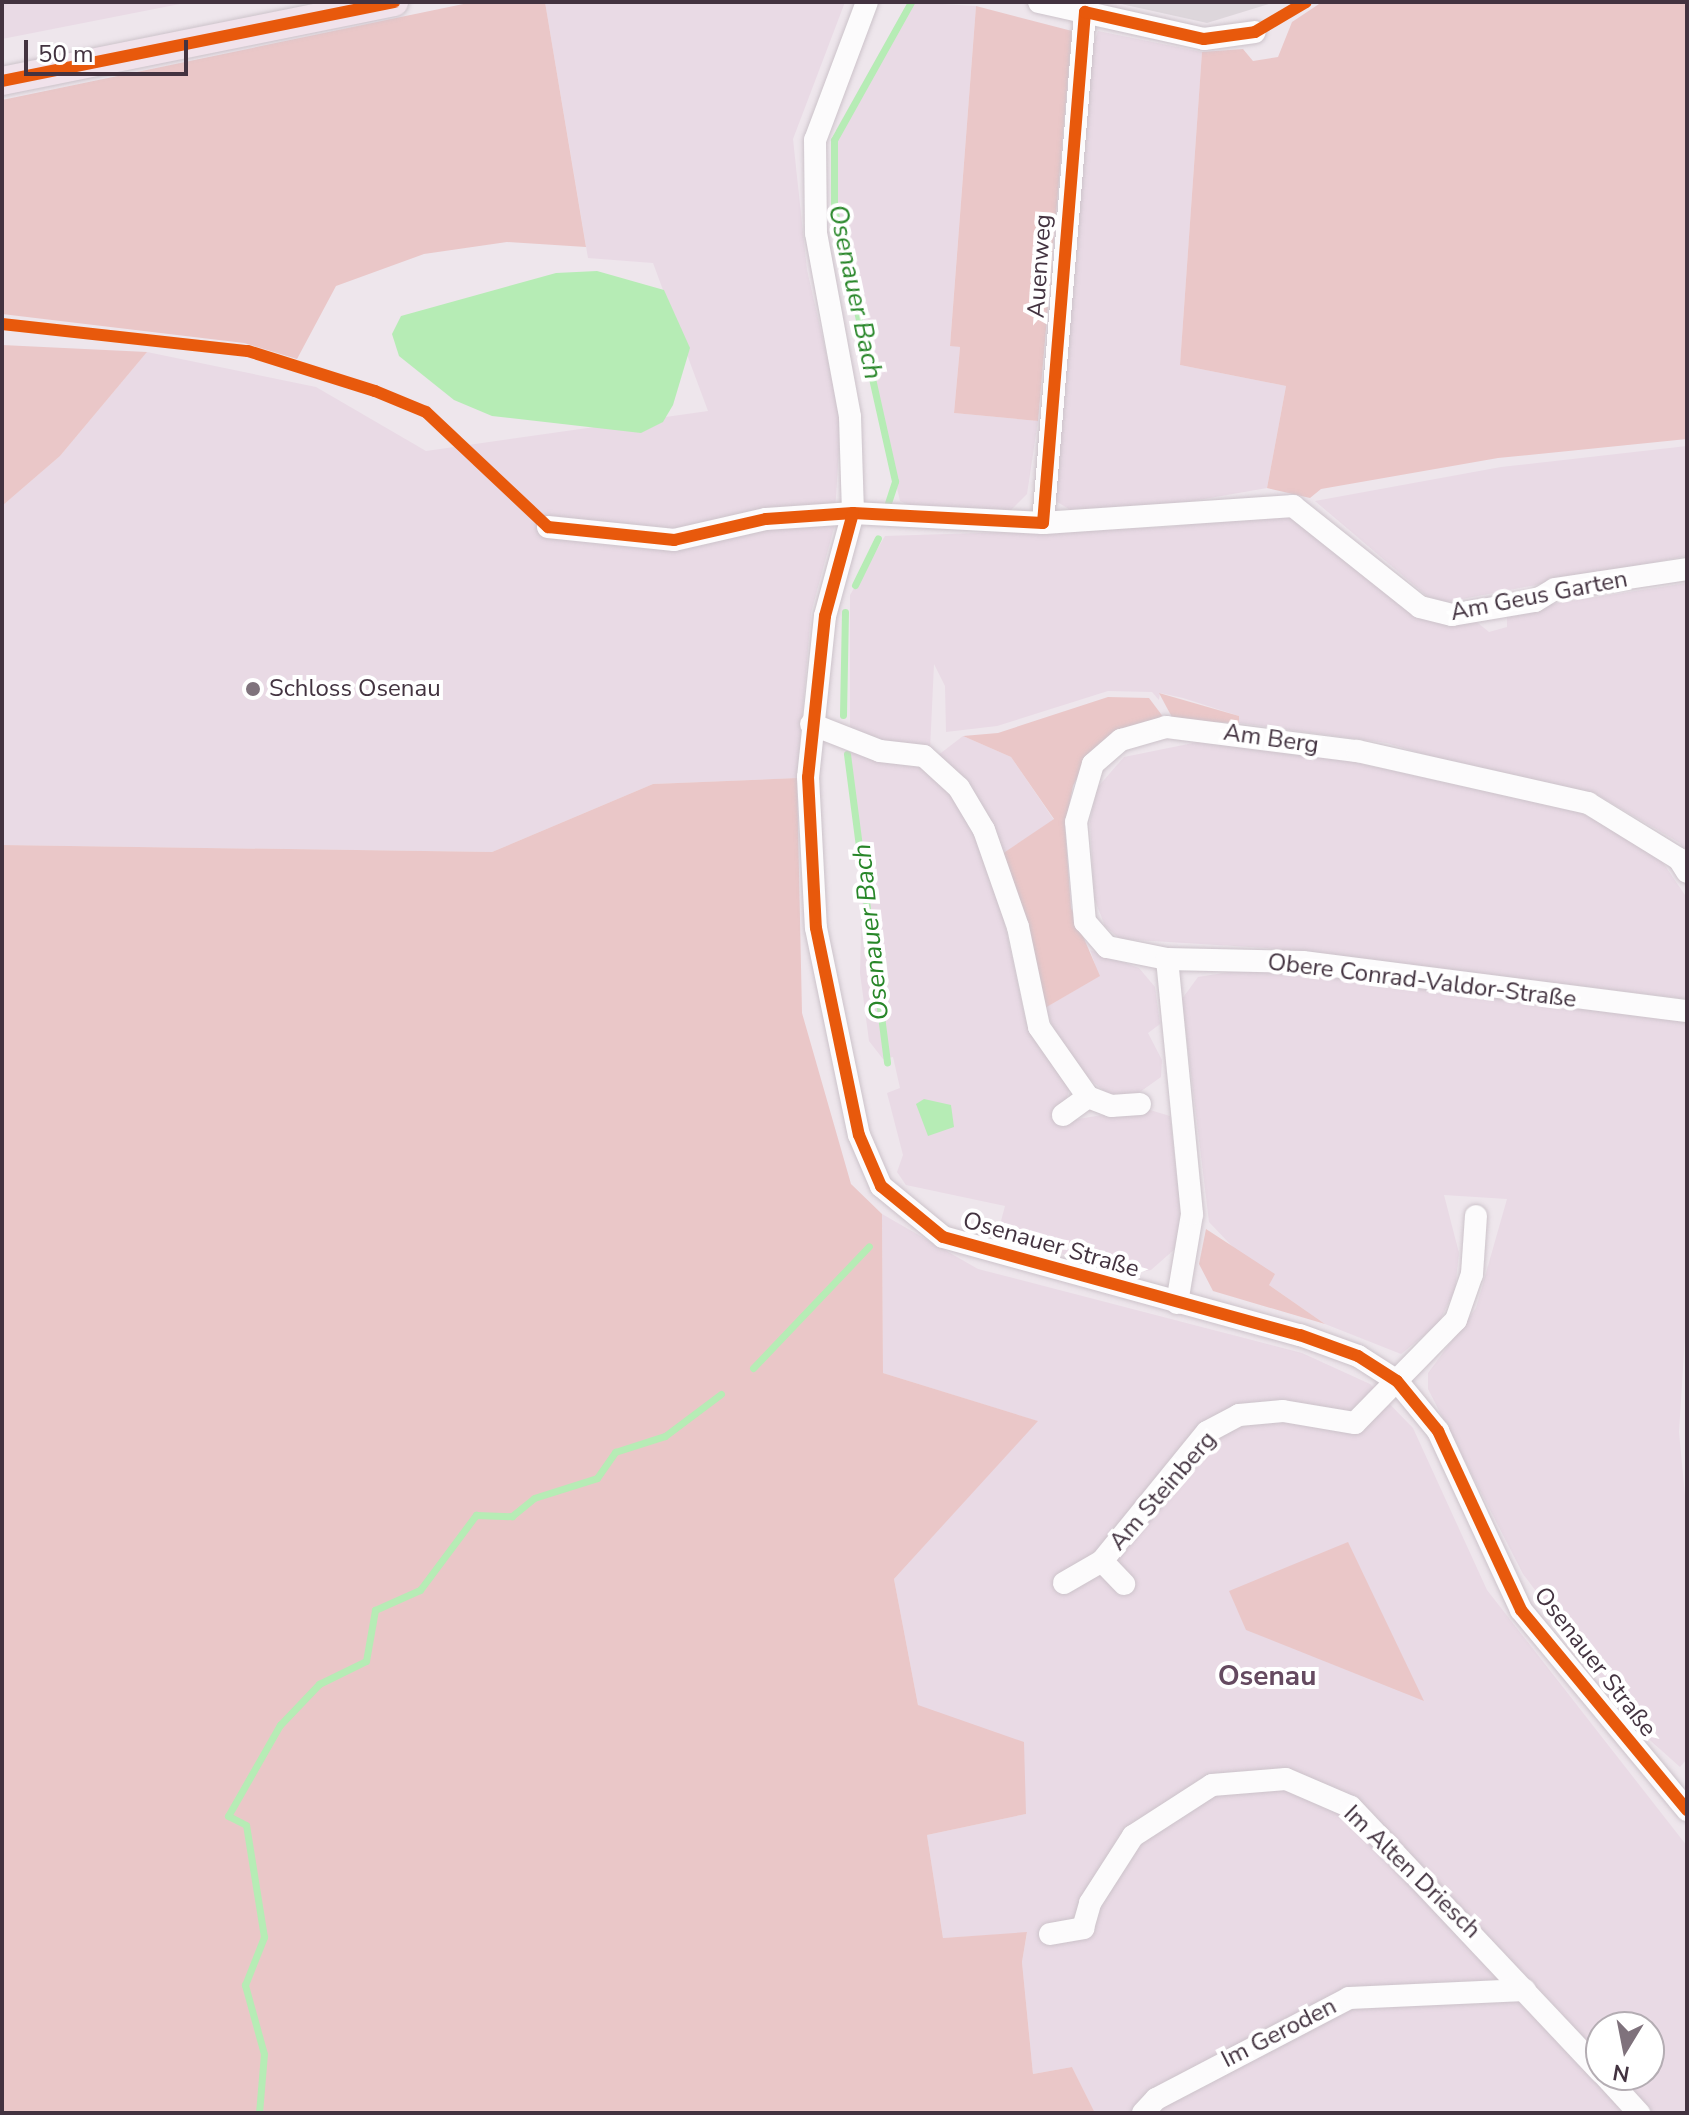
<!DOCTYPE html>
<meta charset="utf-8">
<style>
body{margin:0}
#map{position:relative;width:1689px;height:2115px;overflow:hidden;background:#eee6ec;font-family:"Nunito Sans",sans-serif}
div>[style]{position:absolute}
[style*='--x']{left:calc(var(--x)*1px);top:calc(var(--y)*1px);width:calc(var(--w)*1px);rotate:calc(var(--a)*1deg)}
.residential>*{inset:0;background:#e9dae5}
.green>*{inset:0;background:#eac7c8}
.parking>*{inset:0;background:#ddd6db}
.water>*{inset:0;background:#b6ecb5}
.stream>*{height:7px;margin:-3.5px;padding:0 3.5px;transform-origin:3.5px;border-radius:3.5px;background:#b6ecb5}
.roads{filter:drop-shadow(0 0 2px #ccc3ca) drop-shadow(0 0 2px #ccc3ca)}
.minor>*{height:22px;margin:-11px;padding:0 11px;transform-origin:11px;border-radius:11px;background:#fcfbfc}
.major>*{height:28px;margin:-14px;padding:0 14px;transform-origin:14px;border-radius:14px;background:#f0e2eb}
.cycleway>*{height:12px;margin:-6px;padding:0 6px;transform-origin:6px;border-radius:6px;background:#e8590c}
.dots>*{width:22px;height:22px;translate:-50% -50%;box-sizing:border-box;border:4px solid #fff;border-radius:50%}
span{translate:-50% -50%;white-space:nowrap;text-align:center;line-height:1.15;-webkit-text-stroke:8px #fff;paint-order:stroke}
.street-label{font-size:24px;color:#433340}
.poi-label{font-size:24px;color:#433340}
.left{translate:0 -50%;text-align:left}
.water-label{font-size:26px;color:#278628;font-style:italic}
.quarter-label{font-size:28px;color:#654a60;font-weight:700}
.frame{position:absolute;inset:0;border:4px solid #433340;pointer-events:none}
.north{position:absolute;left:1585px;top:2011px;width:80px;height:80px;box-sizing:border-box;background:#fff;border:2px solid #b4adb3;border-radius:50%;rotate:190deg;font-size:22px;font-weight:700;line-height:32px;text-align:center;color:#433340}
.north::after{content:'';display:block;margin:auto;width:28px;height:36px;background:#7f727c;clip-path:polygon(50% 0,100% 100%,50% 72%,0 100%)}
.scale{position:absolute;left:24px;top:40px;width:164px;height:36px;box-sizing:border-box;border:4px solid #433340;border-top:0;padding-left:10px;font-size:24px;line-height:28px;white-space:nowrap;color:#433340;-webkit-text-stroke:6px #fff;paint-order:stroke}
</style>
<div id="map">
<div class="residential">
<i style="clip-path:polygon(2px 2px,190px 2px,2px 39px)"></i>
<i style="clip-path:polygon(545px 2px,845px 2px,793px 139px,807px 270px,841px 418px,834px 528px,811px 613px,797px 778px,653px 784px,492px 852px,2px 845px,2px 506px,60px 456px,147px 352px,316px 387px,426px 451px,708px 411px,653px 263px,588px 258px)"></i>
<i style="clip-path:polygon(908px 2px,976px 6px,950px 345px,960px 347px,954px 413px,1038px 421px,1027px 494px,1010px 511px,920px 510px,900px 501px,846px 270px,836px 207px,836px 130px)"></i>
<i style="clip-path:polygon(1098px 31px,1202px 52px,1180px 365px,1286px 386px,1267px 488px,1170px 505px,1072px 511px,1054px 500px,1089px 56px)"></i>
<i style="clip-path:polygon(1687px 446px,1687px 556px,1447px 602px,1428px 597px,1315px 501px,1501px 467px)"></i>
<i style="clip-path:polygon(1263px 513px,1291px 518px,1436px 623px,1473px 619px,1489px 632px,1507px 627px,1507px 611px,1687px 583px,1687px 856px,1680px 843px,1596px 794px,1498px 777px,1387px 743px,1239px 723px,1239px 716px,1183px 698px,1160px 693px,1159px 700px,1152px 692px,1108px 691px,997px 726px,946px 732px,945px 686px,934px 664px,930px 750px,875px 745px,850px 730px,850px 595px,885px 536px,1169px 527px)"></i>
<i style="clip-path:polygon(963px 736px,1011px 757px,1054px 820px,999px 856px,937px 756px)"></i>
<i style="clip-path:polygon(1203px 741px,1330px 757px,1579px 812px,1655px 851px,1687px 898px,1687px 999px,1266px 948px,1120px 939px,1105px 926px,1094px 898px,1090px 821px,1097px 788px,1124px 757px)"></i>
<i style="clip-path:polygon(850px 749px,923px 763px,963px 801px,995px 879px,1026px 1022px,1070px 1086px,1061px 1122px,1143px 1108px,1170px 1116px,1181px 1213px,1176px 1248px,1151px 1270px,1134px 1273px,997px 1236px,1005px 1206px,906px 1185px,897px 1172px,903px 1155px,887px 1093px,900px 1088px,893px 1057px,883px 1059px,869px 1041px,860px 973px,863px 866px)"></i>
<i style="clip-path:polygon(1090px 950px,1139px 968px,1155px 987px,1160px 1024px,1148px 1033px,1162px 1060px,1161px 1077px,1133px 1097px,1109px 1095px,1087px 1077px,1062px 1048px,1045px 1008px,1099px 976px)"></i>
<i style="clip-path:polygon(1248px 969px,1651px 1012px,1687px 1023px,1687px 1305px,1679px 1432px,1687px 1517px,1687px 1759px,1680px 1767px,1643px 1734px,1523px 1574px,1428px 1389px,1428px 1373px,1476px 1308px,1507px 1199px,1444px 1195px,1459px 1253px,1455px 1290px,1438px 1324px,1401px 1354px,1325px 1324px,1269px 1285px,1209px 1222px,1182px 999px,1198px 977px)"></i>
<i style="clip-path:polygon(evenodd,882px 1214px,978px 1269px,1302px 1353px,1370px 1384px,1413px 1428px,1487px 1590px,1687px 1846px,1687px 2113px,1095px 2113px,1072px 2067px,1033px 2074px,1022px 1962px,1027px 1933px,943px 1938px,927px 1835px,1026px 1814px,918px 1705px,894px 1579px,1037px 1421px,883px 1373px,882px 1214px,1601px 2027px,1649px 2027px,1649px 2075px,1601px 2075px,1601px 2027px)"></i>
</div>
<div class="green">
<i style="clip-path:polygon(473px 2px,545px 2px,586px 247px,507px 242px,424px 254px,336px 286px,297px 359px,244px 343px,2px 314px,2px 100px)"></i>
<i style="clip-path:polygon(1322px 2px,1687px 2px,1687px 439px,1498px 458px,1321px 489px,1310px 498px,1267px 488px,1286px 386px,1180px 365px,1202px 52px,1243px 49px,1253px 61px,1278px 57px,1292px 22px)"></i>
<i style="clip-path:polygon(976px 6px,1072px 31px,1038px 421px,954px 413px,960px 347px,950px 346px)"></i>
<i style="clip-path:polygon(2px 345px,147px 352px,60px 456px,2px 506px)"></i>
<i style="clip-path:polygon(1159px 693px,1239px 716px,1239px 723px,1174px 721px)"></i>
<i style="clip-path:polygon(1108px 697px,1149px 698px,1167px 722px,1087px 758px,1073px 786px,1065px 826px,1071px 908px,1100px 976px,1045px 1008px,999px 856px,1054px 819px,1011px 757px,963px 736px,998px 733px)"></i>
<i style="clip-path:polygon(797px 778px,802px 1013px,851px 1184px,882px 1214px,883px 1373px,1038px 1421px,894px 1579px,918px 1705px,1024px 1742px,1026px 1814px,927px 1835px,943px 1938px,1027px 1932px,1022px 1962px,1033px 2074px,1072px 2067px,1095px 2113px,2px 2113px,2px 845px,492px 852px,653px 784px)"></i>
<i style="clip-path:polygon(1206px 1229px,1275px 1274px,1269px 1285px,1325px 1324px,1213px 1291px,1199px 1264px)"></i>
<i style="clip-path:polygon(1348px 1542px,1424px 1701px,1246px 1630px,1229px 1591px)"></i>
</div>
<div class="parking">
<i style="clip-path:polygon(1112px 2px,1275px 2px,1207px 23px)"></i>
</div>
<div class="water">
<i style="clip-path:polygon(597px 271px,664px 290px,690px 348px,673px 405px,663px 422px,641px 433px,492px 416px,454px 400px,399px 356px,392px 334px,401px 316px,556px 273px)"></i>
<i style="clip-path:polygon(924px 1099px,951px 1105px,954px 1127px,928px 1136px,916px 1104px)"></i>
</div>
<div class="stream">
<i style="--x:888;--y:503;--w:23;--a:-72"></i>
<i style="--x:895;--y:481;--w:281;--a:-102.6"></i>
<i style="--x:834;--y:207;--w:67;--a:-90"></i>
<i style="--x:834;--y:140;--w:158;--a:-60.8"></i>
<i style="--x:855;--y:585;--w:52;--a:-63.9"></i>
<i style="--x:843;--y:715;--w:103;--a:-88.9"></i>
<i style="--x:847;--y:754;--w:311;--a:82.6"></i>
<i style="--x:753;--y:1368;--w:168;--a:-46.4"></i>
<i style="--x:259;--y:2113;--w:59;--a:-85.2"></i>
<i style="--x:264;--y:2054;--w:72;--a:-105.4"></i>
<i style="--x:245;--y:1985;--w:52;--a:-68.4"></i>
<i style="--x:264;--y:1937;--w:113;--a:-99.1"></i>
<i style="--x:246;--y:1825;--w:20;--a:-153"></i>
<i style="--x:228;--y:1816;--w:105;--a:-60.3"></i>
<i style="--x:280;--y:1725;--w:57;--a:-46.4"></i>
<i style="--x:319;--y:1684;--w:52;--a:-26.1"></i>
<i style="--x:366;--y:1661;--w:52;--a:-80"></i>
<i style="--x:375;--y:1610;--w:49;--a:-24"></i>
<i style="--x:420;--y:1590;--w:94;--a:-53.3"></i>
<i style="--x:476;--y:1515;--w:36;--a:2"></i>
<i style="--x:512;--y:1516;--w:28;--a:-39"></i>
<i style="--x:534;--y:1498;--w:66;--a:-17.6"></i>
<i style="--x:597;--y:1478;--w:32;--a:-55"></i>
<i style="--x:615;--y:1452;--w:52;--a:-17.7"></i>
<i style="--x:665;--y:1436;--w:70;--a:-36.9"></i>
</div>
<div class="roads">
<div class="minor">
<i style="--x:867;--y:2;--w:147;--a:110.6"></i>
<i style="--x:815;--y:140;--w:93;--a:89.4"></i>
<i style="--x:816;--y:233;--w:187;--a:79.5"></i>
<i style="--x:850;--y:417;--w:96;--a:88.2"></i>
<i style="--x:853;--y:513;--w:107;--a:105.2"></i>
<i style="--x:825;--y:616;--w:162;--a:96"></i>
<i style="--x:808;--y:777;--w:151;--a:87"></i>
<i style="--x:816;--y:928;--w:211;--a:78.3"></i>
<i style="--x:859;--y:1135;--w:56;--a:66.7"></i>
<i style="--x:881;--y:1186;--w:80;--a:39.4"></i>
<i style="--x:943;--y:1237;--w:370;--a:15.4"></i>
<i style="--x:1300;--y:1335;--w:62;--a:19.9"></i>
<i style="--x:1358;--y:1356;--w:46;--a:32.7"></i>
<i style="--x:1397;--y:1381;--w:65;--a:50.6"></i>
<i style="--x:1438;--y:1431;--w:197;--a:65.1"></i>
<i style="--x:1521;--y:1610;--w:260;--a:50.3"></i>
<i style="--x:1039;--y:2;--w:169;--a:12.6"></i>
<i style="--x:1204;--y:39;--w:51;--a:-7.8"></i>
<i style="--x:1043;--y:523;--w:513;--a:-85.3"></i>
<i style="--x:548;--y:527;--w:127;--a:5.9"></i>
<i style="--x:674;--y:540;--w:94;--a:-12.9"></i>
<i style="--x:766;--y:519;--w:87;--a:-3.9"></i>
<i style="--x:853;--y:513;--w:190;--a:3"></i>
<i style="--x:1043;--y:523;--w:251;--a:-3.9"></i>
<i style="--x:1293;--y:506;--w:162;--a:38.5"></i>
<i style="--x:1420;--y:607;--w:33;--a:14"></i>
<i style="--x:1452;--y:615;--w:84;--a:-9.6"></i>
<i style="--x:1535;--y:601;--w:23;--a:-31"></i>
<i style="--x:1555;--y:589;--w:134;--a:-8.6"></i>
<i style="--x:811;--y:724;--w:74;--a:21.4"></i>
<i style="--x:880;--y:751;--w:44;--a:6.5"></i>
<i style="--x:924;--y:756;--w:47;--a:42.4"></i>
<i style="--x:959;--y:788;--w:49;--a:59.2"></i>
<i style="--x:984;--y:830;--w:103;--a:70.7"></i>
<i style="--x:1018;--y:927;--w:102;--a:78.1"></i>
<i style="--x:1039;--y:1027;--w:85;--a:55"></i>
<i style="--x:1088;--y:1097;--w:25;--a:21"></i>
<i style="--x:1111;--y:1106;--w:29;--a:-4"></i>
<i style="--x:1167;--y:959;--w:61;--a:-168.7"></i>
<i style="--x:1107;--y:947;--w:33;--a:-131"></i>
<i style="--x:1085;--y:922;--w:100;--a:-95.1"></i>
<i style="--x:1076;--y:822;--w:60;--a:-73.7"></i>
<i style="--x:1093;--y:764;--w:37;--a:-41"></i>
<i style="--x:1121;--y:740;--w:47;--a:-16.1"></i>
<i style="--x:1166;--y:727;--w:193;--a:7.2"></i>
<i style="--x:1357;--y:751;--w:237;--a:12.7"></i>
<i style="--x:1588;--y:803;--w:107;--a:31.6"></i>
<i style="--x:1679;--y:859;--w:15;--a:58"></i>
<i style="--x:1063;--y:1115;--w:31;--a:-36"></i>
<i style="--x:1177;--y:1303;--w:90;--a:-80.4"></i>
<i style="--x:1192;--y:1214;--w:256;--a:-95.6"></i>
<i style="--x:1167;--y:959;--w:136;--a:1.3"></i>
<i style="--x:1303;--y:962;--w:387;--a:7.3"></i>
<i style="--x:1102;--y:1561;--w:32;--a:46"></i>
<i style="--x:1064;--y:1583;--w:44;--a:-30.1"></i>
<i style="--x:1102;--y:1561;--w:166;--a:-50.9"></i>
<i style="--x:1207;--y:1432;--w:36;--a:-28"></i>
<i style="--x:1239;--y:1415;--w:44;--a:-5.2"></i>
<i style="--x:1283;--y:1411;--w:73;--a:9.5"></i>
<i style="--x:1355;--y:1423;--w:144;--a:-45.6"></i>
<i style="--x:1456;--y:1320;--w:49;--a:-70.8"></i>
<i style="--x:1472;--y:1274;--w:58;--a:-86.1"></i>
<i style="--x:1050;--y:1934;--w:34;--a:-10"></i>
<i style="--x:1083;--y:1928;--w:26;--a:-74"></i>
<i style="--x:1090;--y:1903;--w:80;--a:-57.3"></i>
<i style="--x:1133;--y:1836;--w:94;--a:-32.8"></i>
<i style="--x:1212;--y:1785;--w:74;--a:-4.6"></i>
<i style="--x:1286;--y:1779;--w:71;--a:23.3"></i>
<i style="--x:1351;--y:1807;--w:364;--a:46.7"></i>
<i style="--x:1604;--y:2075;--w:52;--a:47.4"></i>
<i style="--x:1143;--y:2113;--w:19;--a:-47"></i>
<i style="--x:1156;--y:2099;--w:218;--a:-27.6"></i>
<i style="--x:1349;--y:1998;--w:176;--a:-2.6"></i>
</div>
<div class="major">
<i style="--x:2;--y:81;--w:400;--a:-11.4"></i>
</div>
</div>
<div class="cycleway">
<i style="--x:2;--y:81;--w:400;--a:-11.4"></i>
<i style="--x:2;--y:324;--w:247;--a:6.3"></i>
<i style="--x:248;--y:351;--w:133;--a:17.5"></i>
<i style="--x:375;--y:391;--w:55;--a:22.4"></i>
<i style="--x:426;--y:412;--w:168;--a:43.3"></i>
<i style="--x:548;--y:527;--w:127;--a:5.9"></i>
<i style="--x:674;--y:540;--w:94;--a:-12.9"></i>
<i style="--x:766;--y:519;--w:87;--a:-3.9"></i>
<i style="--x:853;--y:513;--w:190;--a:3"></i>
<i style="--x:1043;--y:523;--w:513;--a:-85.3"></i>
<i style="--x:1085;--y:12;--w:122;--a:12.8"></i>
<i style="--x:1204;--y:39;--w:51;--a:-7.8"></i>
<i style="--x:1255;--y:32;--w:59;--a:-30.5"></i>
<i style="--x:853;--y:513;--w:107;--a:105.2"></i>
<i style="--x:825;--y:616;--w:162;--a:96"></i>
<i style="--x:808;--y:777;--w:151;--a:87"></i>
<i style="--x:816;--y:928;--w:211;--a:78.3"></i>
<i style="--x:859;--y:1135;--w:56;--a:66.7"></i>
<i style="--x:881;--y:1186;--w:80;--a:39.4"></i>
<i style="--x:943;--y:1237;--w:370;--a:15.4"></i>
<i style="--x:1300;--y:1335;--w:62;--a:19.9"></i>
<i style="--x:1358;--y:1356;--w:46;--a:32.7"></i>
<i style="--x:1397;--y:1381;--w:65;--a:50.6"></i>
<i style="--x:1438;--y:1431;--w:197;--a:65.1"></i>
<i style="--x:1521;--y:1610;--w:260;--a:50.3"></i>
</div>
<div class="dots">
<i style="left:253px;top:689px;background:#7f727c"></i>
</div>
<div class="street-label">
<span style="left:1040px;top:266px;rotate:-86deg">Auenweg</span>
<span style="left:1539px;top:596px;rotate:-11deg">Am Geus Garten</span>
<span style="left:1271px;top:739px;rotate:8deg">Am Berg</span>
<span style="left:1422px;top:981px;rotate:7deg">Obere Conrad-Valdor-Straße</span>
<span style="left:1051px;top:1245px;rotate:16deg">Osenauer Straße</span>
<span style="left:1163px;top:1491px;rotate:-49deg">Am Steinberg</span>
<span style="left:1595px;top:1662px;rotate:52deg">Osenauer Straße</span>
<span style="left:1412px;top:1872px;rotate:44deg">Im Alten Driesch</span>
<span style="left:1279px;top:2033px;rotate:-27deg">Im Geroden</span>
</div>
<div class="poi-label">
<span class="left" style="left:269px;top:689px">Schloss Osenau</span>
</div>
<div class="water-label">
<span style="left:855px;top:292px;rotate:78deg">Osenauer Bach</span>
<span style="left:871px;top:932px;rotate:-96deg">Osenauer Bach</span>
</div>
<div class="quarter-label">
<span style="left:1267px;top:1676px">Osenau</span>
</div>
<div class="frame"></div>
<div class="north">N</div>
<div class="scale">50 m</div>
</div>
